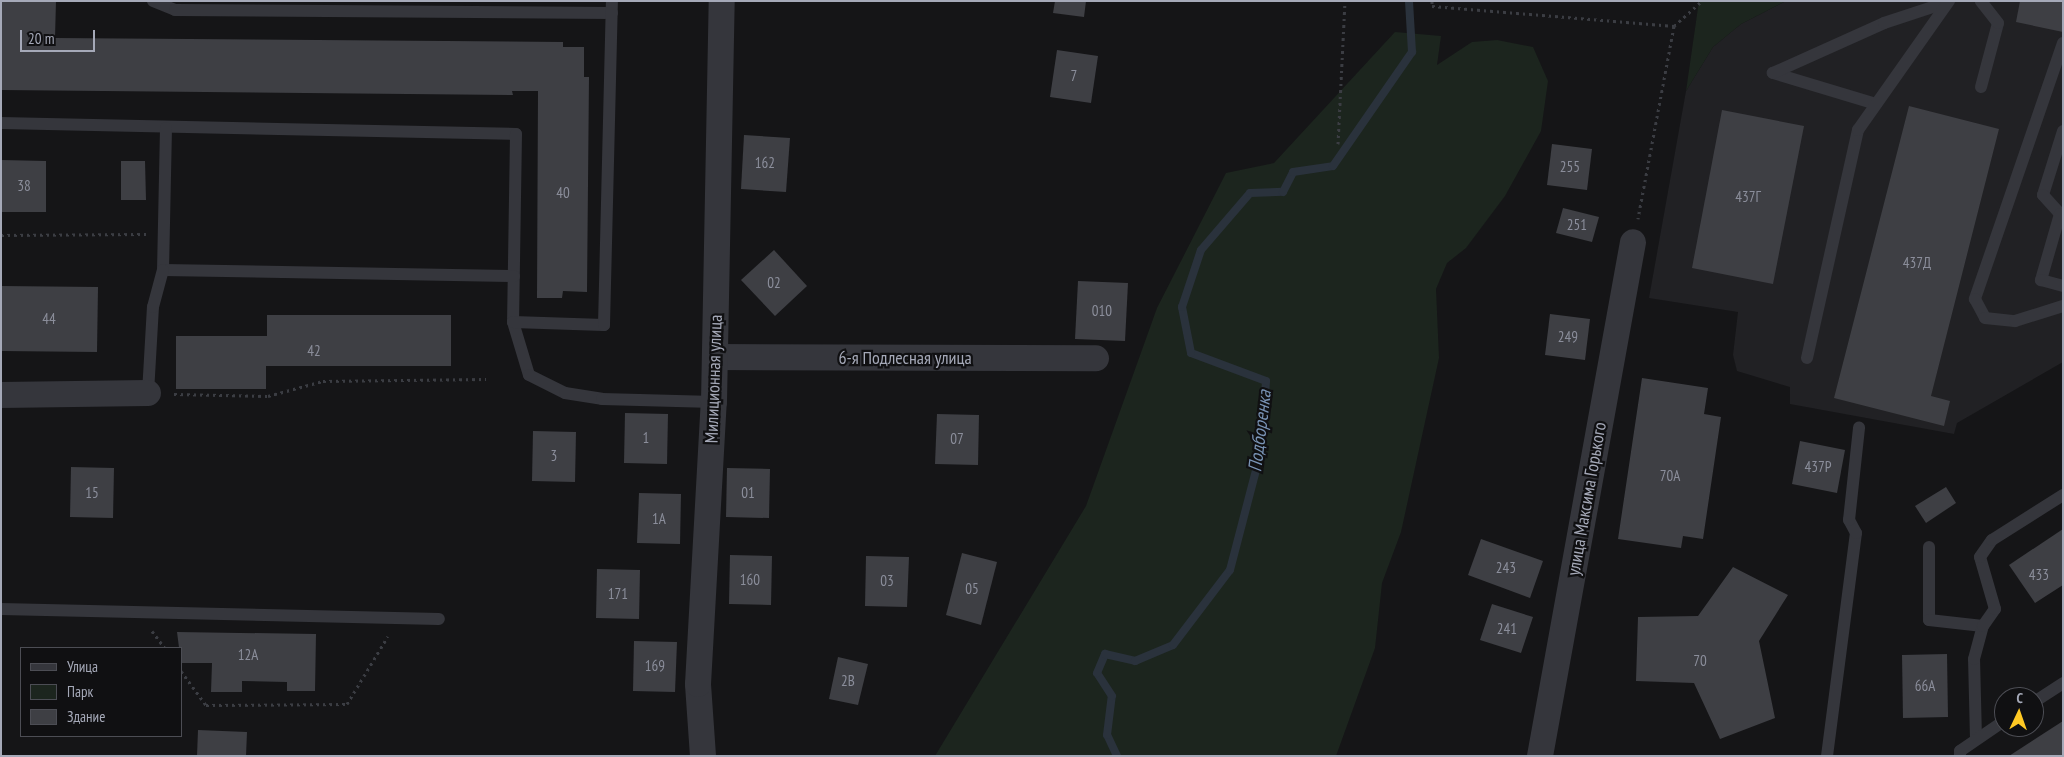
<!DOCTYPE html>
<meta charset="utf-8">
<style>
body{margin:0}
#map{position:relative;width:2064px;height:757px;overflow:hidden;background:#151517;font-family:"PT Sans Narrow",sans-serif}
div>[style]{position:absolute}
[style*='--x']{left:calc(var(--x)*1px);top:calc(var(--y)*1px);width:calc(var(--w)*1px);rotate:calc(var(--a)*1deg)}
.built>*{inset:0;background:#212124}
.green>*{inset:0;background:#1c251e}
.stream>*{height:8px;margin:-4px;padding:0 4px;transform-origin:4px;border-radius:4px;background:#2a323c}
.building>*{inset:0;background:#3e3f44}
.path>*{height:3px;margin-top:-1.5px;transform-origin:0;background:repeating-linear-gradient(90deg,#3b3d43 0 2.5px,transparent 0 6.5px)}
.service>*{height:12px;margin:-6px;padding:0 6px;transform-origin:6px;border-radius:6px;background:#35363c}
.minor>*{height:26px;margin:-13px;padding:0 13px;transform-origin:13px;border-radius:13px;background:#35363c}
span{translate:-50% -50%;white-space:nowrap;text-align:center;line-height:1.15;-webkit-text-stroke:4.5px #101012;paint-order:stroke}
.number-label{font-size:15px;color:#8b8e9b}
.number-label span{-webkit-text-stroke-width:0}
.street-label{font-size:18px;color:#a5a9b8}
.water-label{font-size:19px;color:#7a94b6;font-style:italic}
.frame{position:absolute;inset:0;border:2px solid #a5a9b8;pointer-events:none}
.legend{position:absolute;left:20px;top:647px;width:162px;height:90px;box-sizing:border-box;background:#101012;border:1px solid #4c4d54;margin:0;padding:6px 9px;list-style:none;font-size:15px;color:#a5a9b8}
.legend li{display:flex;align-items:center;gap:10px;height:25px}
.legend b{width:25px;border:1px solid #4c4d54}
.north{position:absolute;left:1994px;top:687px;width:50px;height:50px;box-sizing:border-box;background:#101012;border:1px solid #4c4d54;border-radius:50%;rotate:3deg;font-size:14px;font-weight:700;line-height:20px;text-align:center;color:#a5a9b8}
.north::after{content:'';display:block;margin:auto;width:18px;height:22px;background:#ffc924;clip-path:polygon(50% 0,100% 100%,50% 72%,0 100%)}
.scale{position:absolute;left:20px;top:30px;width:75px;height:22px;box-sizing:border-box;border:2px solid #a5a9b8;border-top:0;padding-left:6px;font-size:15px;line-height:18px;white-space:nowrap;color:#a5a9b8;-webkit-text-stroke:4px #101012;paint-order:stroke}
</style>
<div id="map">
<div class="built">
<i style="clip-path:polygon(1786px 1px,2063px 1px,2063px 362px,1957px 423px,1954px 434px,1790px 404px,1790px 387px,1737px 371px,1733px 355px,1738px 312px,1649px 298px,1686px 91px,1713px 47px,1741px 24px)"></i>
</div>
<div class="green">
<i style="clip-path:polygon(1699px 1px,1786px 1px,1741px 24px,1713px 47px,1686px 91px)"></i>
<i style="clip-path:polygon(1395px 32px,1441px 36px,1437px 65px,1472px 42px,1497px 40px,1533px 47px,1548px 81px,1541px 131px,1505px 196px,1466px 248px,1447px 263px,1436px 289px,1439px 358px,1401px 532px,1382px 583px,1375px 648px,1336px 756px,935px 756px,1086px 506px,1157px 308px,1226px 173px,1274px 163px)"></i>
</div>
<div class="stream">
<i style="--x:1117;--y:756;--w:23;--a:-115"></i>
<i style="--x:1107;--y:735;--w:39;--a:-83"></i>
<i style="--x:1112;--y:696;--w:27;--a:-123"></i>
<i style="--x:1097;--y:673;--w:21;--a:-67"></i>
<i style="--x:1105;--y:654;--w:31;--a:13"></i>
<i style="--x:1135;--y:661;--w:41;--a:-22.8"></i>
<i style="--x:1173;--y:645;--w:94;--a:-52.8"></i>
<i style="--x:1230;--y:570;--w:123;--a:-75.4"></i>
<i style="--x:1261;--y:451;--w:70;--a:-85.9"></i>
<i style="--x:1266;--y:381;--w:80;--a:-159.5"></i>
<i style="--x:1191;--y:353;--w:47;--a:-101.1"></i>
<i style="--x:1182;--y:307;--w:60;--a:-71.6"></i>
<i style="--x:1201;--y:250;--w:75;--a:-49.3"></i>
<i style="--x:1250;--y:193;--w:33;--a:-2"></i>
<i style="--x:1283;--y:192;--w:22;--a:-63"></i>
<i style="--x:1293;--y:172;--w:40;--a:-8.5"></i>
<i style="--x:1333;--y:166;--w:139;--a:-55.3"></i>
<i style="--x:1412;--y:52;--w:51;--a:-93.4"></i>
</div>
<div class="building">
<i style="clip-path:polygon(1px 1px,56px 1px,55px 38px,563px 42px,563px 47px,584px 47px,584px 77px,589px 77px,587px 292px,563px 291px,562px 298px,537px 298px,538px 91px,512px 91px,513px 95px,1px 90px)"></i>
<i style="clip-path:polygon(1055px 1px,1086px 1px,1084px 17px,1053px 13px)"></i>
<i style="clip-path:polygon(2020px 1px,2063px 1px,2063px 32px,2016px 22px)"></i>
<i style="clip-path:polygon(1057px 50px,1098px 56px,1091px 103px,1050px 97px)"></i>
<i style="clip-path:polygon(1909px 106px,1999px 129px,1931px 396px,1950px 401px,1944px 426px,1834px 398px)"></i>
<i style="clip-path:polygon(1722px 110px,1804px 126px,1773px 284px,1692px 268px)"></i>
<i style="clip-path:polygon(744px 135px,790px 138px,786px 192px,741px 189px)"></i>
<i style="clip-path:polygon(1552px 144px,1592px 149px,1587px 190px,1547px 185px)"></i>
<i style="clip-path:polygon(1px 160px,46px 161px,46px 212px,1px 212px)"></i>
<i style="clip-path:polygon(121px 161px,145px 161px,146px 200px,121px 200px)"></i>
<i style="clip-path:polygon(1563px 208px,1599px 217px,1592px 242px,1556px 233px)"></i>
<i style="clip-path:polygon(774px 250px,807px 286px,775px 316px,741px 280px)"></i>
<i style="clip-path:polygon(1078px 281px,1128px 283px,1125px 341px,1075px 339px)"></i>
<i style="clip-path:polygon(1px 286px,98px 287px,97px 352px,1px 351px)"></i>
<i style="clip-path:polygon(1550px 314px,1590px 319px,1585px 360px,1545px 355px)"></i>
<i style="clip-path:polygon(267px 315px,451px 315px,451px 366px,266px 366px,266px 389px,176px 389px,176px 336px,267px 336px)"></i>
<i style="clip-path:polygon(1642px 378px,1708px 388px,1704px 414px,1721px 417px,1703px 539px,1683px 536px,1681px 548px,1618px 539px)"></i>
<i style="clip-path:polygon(625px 413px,668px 414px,667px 464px,624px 463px)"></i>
<i style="clip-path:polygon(937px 414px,979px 415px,978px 465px,935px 464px)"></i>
<i style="clip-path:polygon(533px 431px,576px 432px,575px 482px,532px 481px)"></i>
<i style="clip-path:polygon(1800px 441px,1845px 450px,1837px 493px,1792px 484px)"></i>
<i style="clip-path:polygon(71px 467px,114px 468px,113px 518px,70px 517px)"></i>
<i style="clip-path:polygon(727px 468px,770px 469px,769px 518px,726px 517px)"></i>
<i style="clip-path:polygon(1946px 487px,1956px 503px,1926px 523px,1915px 506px)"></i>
<i style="clip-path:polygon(639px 493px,681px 494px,680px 544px,637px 543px)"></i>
<i style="clip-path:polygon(2063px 529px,2063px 585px,2035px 603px,2009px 565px)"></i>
<i style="clip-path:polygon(1481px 539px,1543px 561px,1530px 598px,1468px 575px)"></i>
<i style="clip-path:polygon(962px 553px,997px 562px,981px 625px,946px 615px)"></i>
<i style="clip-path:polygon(730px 555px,772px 556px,771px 605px,729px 604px)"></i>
<i style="clip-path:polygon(866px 556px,909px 557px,907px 607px,865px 606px)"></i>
<i style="clip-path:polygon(1733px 567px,1788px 595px,1759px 641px,1775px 718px,1720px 739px,1694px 683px,1636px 681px,1638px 617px,1698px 616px)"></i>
<i style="clip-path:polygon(597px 569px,640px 570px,639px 619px,596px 618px)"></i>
<i style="clip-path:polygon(1492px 604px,1533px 617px,1521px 653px,1480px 640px)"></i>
<i style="clip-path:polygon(177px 632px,316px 634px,315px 691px,287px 691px,287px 682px,242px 681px,242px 692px,211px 692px,212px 663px,181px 663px)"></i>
<i style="clip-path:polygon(634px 641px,677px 642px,675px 692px,633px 691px)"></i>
<i style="clip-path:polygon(1947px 654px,1948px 717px,1903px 718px,1902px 655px)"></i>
<i style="clip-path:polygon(838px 657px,868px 664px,858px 705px,829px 699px)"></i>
<i style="clip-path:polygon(2063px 721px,2063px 756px,2009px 756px)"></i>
<i style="clip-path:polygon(198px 730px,247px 732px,246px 756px,197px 756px)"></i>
</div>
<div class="path">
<i style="--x:1432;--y:1;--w:5;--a:90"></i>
<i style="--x:1432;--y:6;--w:243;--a:4.7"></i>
<i style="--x:1674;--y:26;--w:196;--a:100.6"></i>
<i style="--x:1674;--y:26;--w:38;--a:-42"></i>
<i style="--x:1338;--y:144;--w:143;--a:-87.2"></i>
<i style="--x:1;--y:235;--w:145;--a:-0.4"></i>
<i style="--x:174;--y:394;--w:94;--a:1.2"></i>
<i style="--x:268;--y:396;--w:57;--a:-15.3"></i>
<i style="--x:323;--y:381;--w:163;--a:-0.7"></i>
<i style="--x:152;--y:631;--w:21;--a:53"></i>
<i style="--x:181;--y:671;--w:42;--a:53.7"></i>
<i style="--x:206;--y:705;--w:141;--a:-0.4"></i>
<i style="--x:347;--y:704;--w:79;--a:-58.9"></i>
</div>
<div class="service">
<i style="--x:153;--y:1;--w:24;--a:22"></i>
<i style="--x:175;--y:10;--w:437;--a:0.4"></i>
<i style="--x:2063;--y:43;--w:271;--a:109"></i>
<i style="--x:1975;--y:299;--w:21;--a:62"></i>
<i style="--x:1985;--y:318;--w:30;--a:6"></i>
<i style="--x:2015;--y:321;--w:50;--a:-17.4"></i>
<i style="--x:1981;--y:87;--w:66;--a:-75.1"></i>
<i style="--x:1998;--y:23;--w:28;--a:-128"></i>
<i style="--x:1876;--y:104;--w:108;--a:-163.2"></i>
<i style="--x:1773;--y:73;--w:122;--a:-24.2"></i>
<i style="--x:1884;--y:23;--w:67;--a:-18.2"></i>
<i style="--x:1;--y:123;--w:515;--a:1.22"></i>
<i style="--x:516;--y:134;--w:188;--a:90.9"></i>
<i style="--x:513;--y:322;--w:55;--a:73.2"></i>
<i style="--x:529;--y:375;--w:40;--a:26.6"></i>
<i style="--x:565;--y:393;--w:37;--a:9"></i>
<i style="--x:602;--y:399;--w:112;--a:1.5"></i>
<i style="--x:166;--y:128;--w:142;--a:91.2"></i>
<i style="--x:163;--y:270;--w:351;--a:1"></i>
<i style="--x:2063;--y:131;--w:67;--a:107.4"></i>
<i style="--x:2043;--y:195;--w:25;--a:48"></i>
<i style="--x:2060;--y:214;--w:69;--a:106.1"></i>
<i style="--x:2041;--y:280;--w:23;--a:15"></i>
<i style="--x:513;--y:322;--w:91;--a:1.9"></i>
<i style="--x:604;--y:325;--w:324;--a:-88.6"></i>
<i style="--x:1807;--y:358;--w:234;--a:-77.4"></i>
<i style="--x:1858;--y:130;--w:158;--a:-54.8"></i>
<i style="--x:148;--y:393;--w:86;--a:-86.7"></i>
<i style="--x:153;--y:307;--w:38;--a:-75"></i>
<i style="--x:1929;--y:547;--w:73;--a:90"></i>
<i style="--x:1929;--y:620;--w:54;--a:6.3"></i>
<i style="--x:1;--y:609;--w:438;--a:1.3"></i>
<i style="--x:2034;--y:702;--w:35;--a:-33"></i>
<i style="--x:1976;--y:739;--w:80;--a:-91.4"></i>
<i style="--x:1974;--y:659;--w:34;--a:-75"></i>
<i style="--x:1983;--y:626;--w:21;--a:-55"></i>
<i style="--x:1995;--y:609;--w:54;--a:-106.1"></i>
<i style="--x:1980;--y:557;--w:21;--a:-55"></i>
<i style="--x:1992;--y:540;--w:84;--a:-32.4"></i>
<i style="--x:1827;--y:756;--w:225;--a:-82.6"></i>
<i style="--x:1856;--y:533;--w:15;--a:-118"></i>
<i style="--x:1849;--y:520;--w:93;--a:-83.8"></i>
<i style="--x:1960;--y:756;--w:5;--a:-90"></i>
<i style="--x:1960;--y:751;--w:53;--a:-34.3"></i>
</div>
<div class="minor">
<i style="--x:715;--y:357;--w:381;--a:0.2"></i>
<i style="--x:1;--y:395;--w:147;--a:-0.8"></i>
<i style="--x:703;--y:756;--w:72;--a:-94"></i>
<i style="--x:698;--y:684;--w:282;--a:-86.8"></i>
<i style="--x:714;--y:402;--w:401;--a:-88.9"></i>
<i style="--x:1540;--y:756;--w:522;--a:-79.74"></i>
</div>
<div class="number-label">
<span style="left:1074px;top:76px">7</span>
<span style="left:765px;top:163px">162</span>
<span style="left:1570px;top:167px">255</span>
<span style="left:24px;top:186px">38</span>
<span style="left:563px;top:193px">40</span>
<span style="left:1748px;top:197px">437Г</span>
<span style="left:1577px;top:225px">251</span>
<span style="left:1917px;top:263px">437Д</span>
<span style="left:774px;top:283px">02</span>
<span style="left:1102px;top:311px">010</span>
<span style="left:49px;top:319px">44</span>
<span style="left:1568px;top:337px">249</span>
<span style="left:314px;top:351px">42</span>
<span style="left:646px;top:438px">1</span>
<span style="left:957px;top:439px">07</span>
<span style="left:554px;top:456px">3</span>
<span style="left:1818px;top:467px">437Р</span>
<span style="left:1670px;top:476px">70А</span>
<span style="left:92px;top:493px">15</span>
<span style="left:748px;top:493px">01</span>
<span style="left:659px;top:519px">1А</span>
<span style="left:1506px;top:568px">243</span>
<span style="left:2039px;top:575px">433</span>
<span style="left:750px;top:580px">160</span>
<span style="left:887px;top:581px">03</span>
<span style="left:972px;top:589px">05</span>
<span style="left:618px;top:594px">171</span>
<span style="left:1507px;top:629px">241</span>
<span style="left:248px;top:655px">12А</span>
<span style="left:1700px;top:661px">70</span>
<span style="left:655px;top:666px">169</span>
<span style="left:848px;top:681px">2В</span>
<span style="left:1925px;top:686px">66А</span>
</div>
<div class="street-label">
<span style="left:905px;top:358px">6-я Подлесная улица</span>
<span style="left:714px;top:379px;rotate:-88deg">Милиционная улица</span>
<span style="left:1587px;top:499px;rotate:-80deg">улица Максима Горького</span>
</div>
<div class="water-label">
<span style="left:1260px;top:431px;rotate:-83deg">Подборенка</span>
</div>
<div class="frame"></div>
<ul class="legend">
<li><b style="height:6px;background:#35363c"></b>Улица</li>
<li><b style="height:14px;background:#1c251e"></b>Парк</li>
<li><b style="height:14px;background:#3e3f44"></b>Здание</li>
</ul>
<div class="north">С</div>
<div class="scale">20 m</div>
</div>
